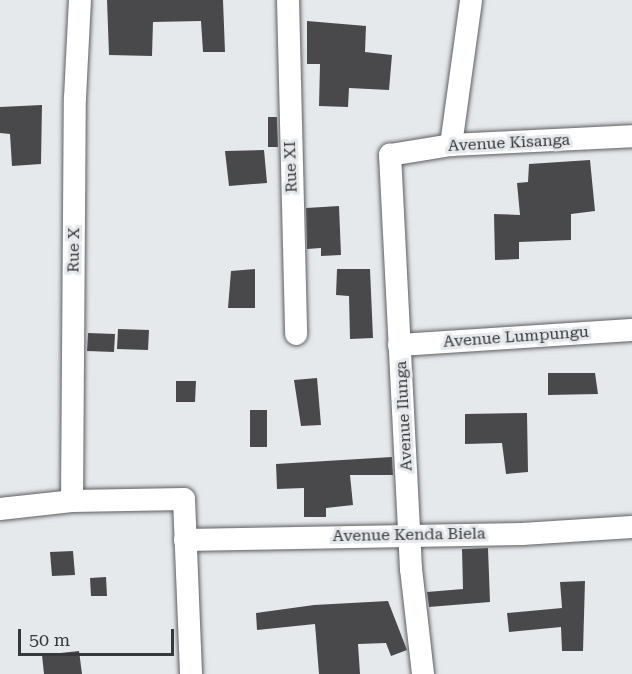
<!DOCTYPE html>
<style>
body{margin:0}
#map{position:relative;width:632px;height:674px;overflow:hidden;background:#e6e9ec;font-family:"Roboto Serif",serif}
div>[style]{position:absolute}
[style*='--x']{left:calc(var(--x)*1px);top:calc(var(--y)*1px);width:calc(var(--w)*1px);rotate:calc(var(--a)*1deg)}
.building>*{inset:0;background:#49494c}
.roads{filter:drop-shadow(0 0 2px #5d5f62) drop-shadow(0 0 2px #5d5f62)}
.street>*{height:22px;margin:-11px;padding:0 11px;transform-origin:11px;border-radius:11px;background:#fff}
span{translate:-50% -50%;white-space:nowrap;text-align:center;line-height:1.15;-webkit-text-stroke:6px #e6e9ec;paint-order:stroke}
.street-label{font-size:16px;color:#37383a}
.scale{position:absolute;left:18px;top:629px;width:156px;height:27px;box-sizing:border-box;border:3px solid #37383a;border-top:0;padding-left:8px;font-size:18px;line-height:21px;white-space:nowrap;color:#37383a;-webkit-text-stroke:4px #e6e9ec;paint-order:stroke}
</style>
<div id="map">
<div class="building">
<i style="clip-path:polygon(107px 0,223px 0,225px 52px,203px 52px,201px 21px,153px 22px,152px 56px,109px 55px)"></i>
<i style="clip-path:polygon(307px 21px,366px 26px,365px 52px,392px 55px,389px 90px,349px 88px,348px 107px,319px 106px,320px 64px,307px 64px)"></i>
<i style="clip-path:polygon(42px 105px,41px 164px,12px 166px,10px 134px,0 133px,0 107px)"></i>
<i style="clip-path:polygon(268px 117px,277px 117px,278px 147px,268px 147px)"></i>
<i style="clip-path:polygon(264px 150px,267px 183px,229px 186px,225px 151px)"></i>
<i style="clip-path:polygon(590px 160px,595px 211px,571px 214px,571px 240px,519px 242px,519px 259px,495px 260px,494px 214px,520px 215px,517px 183px,528px 182px,529px 164px)"></i>
<i style="clip-path:polygon(339px 206px,341px 255px,321px 256px,321px 248px,307px 249px,306px 208px)"></i>
<i style="clip-path:polygon(255px 269px,255px 308px,228px 308px,231px 271px)"></i>
<i style="clip-path:polygon(337px 269px,370px 269px,373px 338px,350px 339px,349px 296px,336px 295px)"></i>
<i style="clip-path:polygon(118px 329px,149px 330px,148px 350px,117px 349px)"></i>
<i style="clip-path:polygon(88px 333px,115px 334px,114px 352px,87px 351px)"></i>
<i style="clip-path:polygon(548px 373px,595px 373px,598px 394px,548px 395px)"></i>
<i style="clip-path:polygon(317px 378px,321px 425px,301px 426px,294px 380px)"></i>
<i style="clip-path:polygon(176px 381px,196px 381px,195px 402px,176px 402px)"></i>
<i style="clip-path:polygon(250px 410px,267px 410px,267px 447px,250px 447px)"></i>
<i style="clip-path:polygon(527px 413px,528px 472px,506px 474px,502px 443px,465px 444px,465px 414px)"></i>
<i style="clip-path:polygon(392px 457px,393px 475px,350px 475px,353px 505px,326px 508px,326px 517px,304px 517px,304px 488px,277px 489px,276px 464px)"></i>
<i style="clip-path:polygon(488px 548px,490px 602px,429px 607px,427px 592px,463px 589px,462px 549px)"></i>
<i style="clip-path:polygon(73px 551px,75px 575px,52px 576px,50px 552px)"></i>
<i style="clip-path:polygon(106px 577px,107px 596px,91px 596px,90px 578px)"></i>
<i style="clip-path:polygon(585px 581px,583px 651px,562px 651px,561px 627px,509px 632px,507px 613px,562px 608px,560px 582px)"></i>
<i style="clip-path:polygon(388px 601px,407px 650px,391px 656px,386px 643px,358px 644px,360px 674px,319px 674px,315px 624px,257px 630px,256px 613px,314px 605px)"></i>
<i style="clip-path:polygon(79px 651px,82px 674px,44px 674px,42px 655px)"></i>
</div>
<div class="roads">
<div class="street">
<i style="--x:288;--y:0;--w:334;--a:88.6"></i>
<i style="--x:451;--y:145;--w:146;--a:-82.1"></i>
<i style="--x:399;--y:345;--w:233;--a:-3.7"></i>
<i style="--x:72;--y:501;--w:403;--a:-89.6"></i>
<i style="--x:75;--y:98;--w:98;--a:-87.1"></i>
<i style="--x:0;--y:509;--w:72;--a:-6.3"></i>
<i style="--x:72;--y:501;--w:112;--a:-1"></i>
<i style="--x:184;--y:499;--w:175;--a:87.7"></i>
<i style="--x:185;--y:540;--w:337;--a:-1"></i>
<i style="--x:522;--y:534;--w:110;--a:-3.6"></i>
<i style="--x:423;--y:674;--w:106;--a:-96.5"></i>
<i style="--x:411;--y:569;--w:415;--a:-92.9"></i>
<i style="--x:390;--y:155;--w:62;--a:-9.3"></i>
<i style="--x:451;--y:145;--w:181;--a:-2.8"></i>
</div>
</div>
<div class="street-label">
<span style="left:509px;top:143px;rotate:-3deg">Avenue Kisanga</span>
<span style="left:291px;top:167px;rotate:-92deg">Rue XI</span>
<span style="left:74px;top:250px;rotate:-89deg">Rue X</span>
<span style="left:516px;top:337px;rotate:-4deg">Avenue Lumpungu</span>
<span style="left:404px;top:416px;rotate:-93deg">Avenue Ilunga</span>
<span style="left:409px;top:535px;rotate:-1deg">Avenue Kenda Biela</span>
</div>
<div class="scale">50 m</div>
</div>
